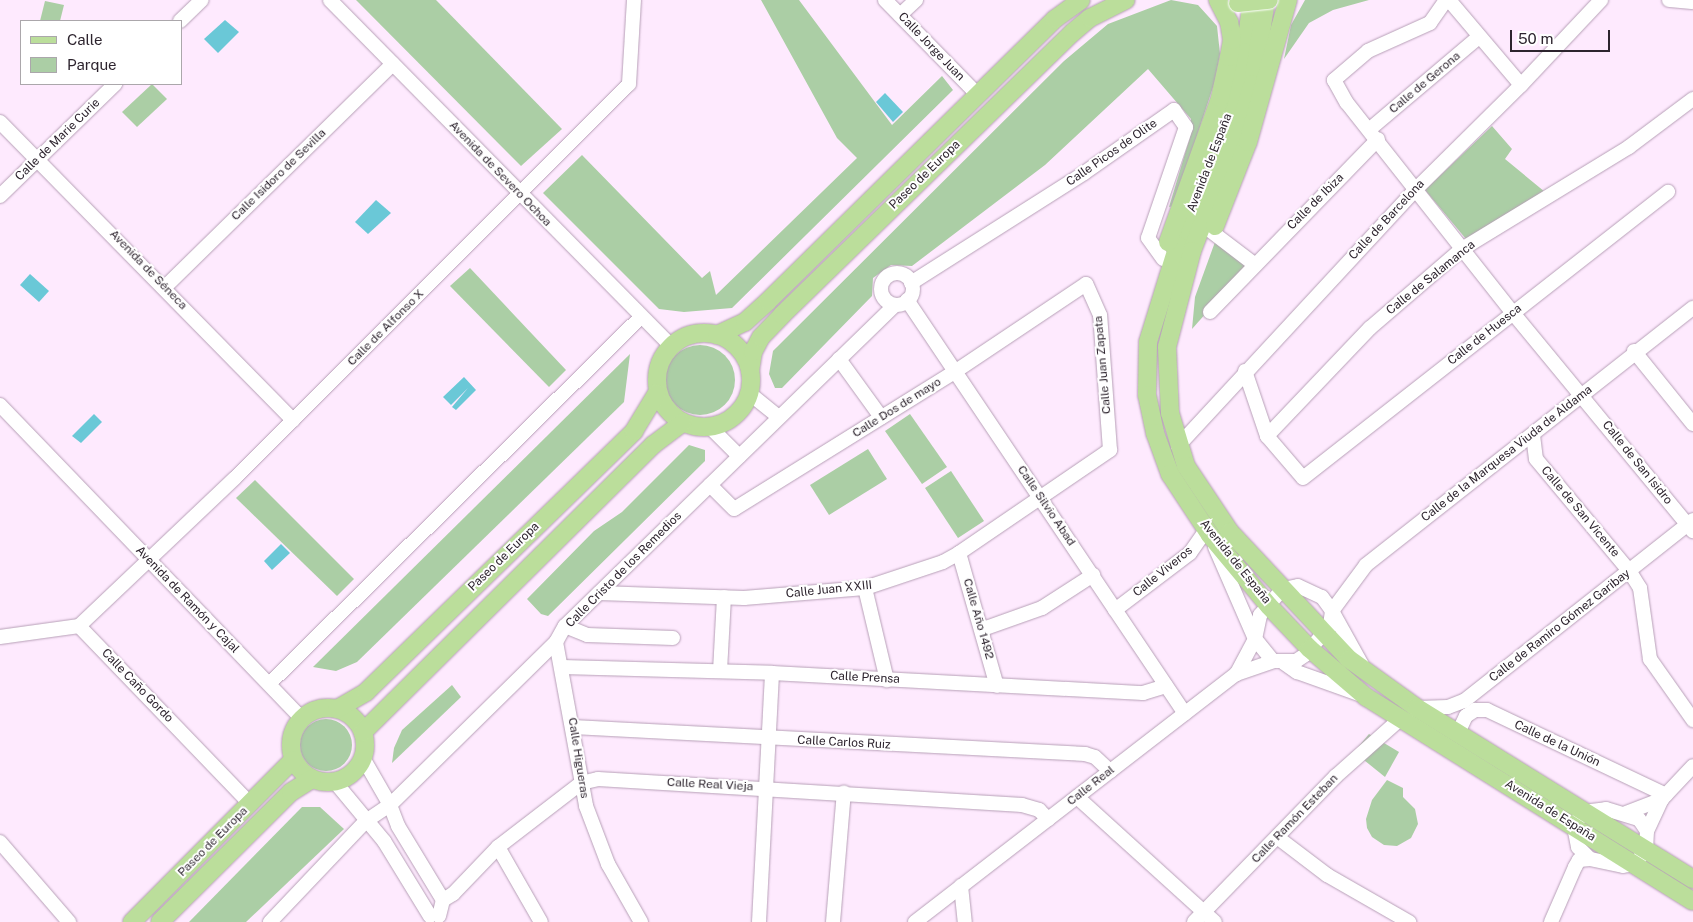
<!DOCTYPE html>
<meta charset="utf-8">
<style>
body{margin:0}
#map{position:relative;width:1693px;height:922px;overflow:hidden;background:#feeafe;font-family:"Public Sans",sans-serif}
div>[style]{position:absolute}
[style*='--x']{left:calc(var(--x)*1px);top:calc(var(--y)*1px);width:calc(var(--w)*1px);rotate:calc(var(--a)*1deg)}
.green>*{inset:0;background:#abcea5}
.round{border-radius:50%}
.water>*{inset:0;background:#6ac8d7}
.roads{filter:drop-shadow(0 0 1px #b7a0b7) drop-shadow(0 0 1px #b7a0b7)}
.minor>*{height:14px;margin:-7px;padding:0 7px;transform-origin:7px;border-radius:7px;background:#fff}
.minor>.ring{margin:-7px;padding:0;box-sizing:content-box;background:none;border:14px solid #fff;border-radius:50%}
.major>*{height:18px;margin:-9px;padding:0 9px;transform-origin:9px;border-radius:9px;background:#bbde9b}
.major>.ring{margin:-9px;padding:0;box-sizing:content-box;background:none;border:18px solid #bbde9b;border-radius:50%}
.bridges{filter:drop-shadow(0 0 1px #fff) drop-shadow(0 0 1px #fff)}
.major-bridge>*{height:18px;margin:-9px;padding:0 9px;transform-origin:9px;border-radius:9px;background:#bbde9b}
span{translate:-50% -50%;white-space:nowrap;text-align:center;line-height:1.15;-webkit-text-stroke:4px #fff;paint-order:stroke}
.street-label{font-size:12px;color:#2d242e}
.legend{position:absolute;left:20px;top:20px;width:162px;height:65px;box-sizing:border-box;background:#fff;border:1px solid #aba7ab;margin:0;padding:6px 9px;list-style:none;font-size:15px;color:#2d242e}
.legend li{display:flex;align-items:center;gap:10px;height:25px}
.legend b{width:25px;border:1px solid #aba7ab}
.scale{position:absolute;left:1510px;top:30px;width:100px;height:22px;box-sizing:border-box;border:2px solid #2d242e;border-top:0;padding-left:6px;font-size:15px;line-height:18px;white-space:nowrap;color:#2d242e;-webkit-text-stroke:4px #fff;paint-order:stroke}
</style>
<div id="map">
<div class="green">
<i style="clip-path:polygon(356px 0,436px 0,562px 129px,521px 166px)"></i>
<i style="clip-path:polygon(761px 0,799px 0,892px 125px,942px 76px,953px 90px,732px 308px,684px 312px,659px 309px,543px 193px,582px 155px,702px 278px,710px 271px,716px 295px,857px 158px,837px 138px)"></i>
<i style="clip-path:polygon(1171px 0,1198px 5px,1217px 26px,1220px 54px,1215px 81px,1174px 206px,1169px 207px,1190px 137px,1191px 119px,1148px 69px,1045px 165px,912px 266px,891px 265px,873px 278px,872px 296px,782px 388px,775px 388px,769px 374px,773px 351px,1064px 61px,1108px 24px)"></i>
<i style="clip-path:polygon(1305px 0,1369px 0,1333px 10px,1309px 23px,1284px 59px,1291px 25px)"></i>
<i style="clip-path:polygon(45px 1px,64px 5px,60px 21px,40px 21px)"></i>
<i style="clip-path:polygon(152px 84px,167px 99px,137px 127px,122px 112px)"></i>
<i style="clip-path:polygon(1492px 126px,1512px 149px,1505px 159px,1545px 192px,1466px 239px,1425px 190px)"></i>
<i style="clip-path:polygon(1215px 242px,1247px 267px,1192px 329px,1195px 297px)"></i>
<i style="clip-path:polygon(470px 268px,566px 370px,549px 387px,450px 286px)"></i>
<i class="round" style="left:665px;top:345px;width:70px;height:70px"></i>
<i style="clip-path:polygon(630px 354px,624px 402px,357px 662px,336px 671px,313px 667px)"></i>
<i style="clip-path:polygon(910px 414px,947px 467px,922px 484px,885px 431px)"></i>
<i style="clip-path:polygon(689px 445px,705px 450px,705px 461px,548px 616px,541px 614px,527px 599px,594px 531px,622px 512px)"></i>
<i style="clip-path:polygon(868px 449px,887px 479px,829px 515px,810px 485px)"></i>
<i style="clip-path:polygon(951px 471px,984px 521px,958px 538px,925px 488px)"></i>
<i style="clip-path:polygon(255px 480px,354px 579px,337px 596px,236px 498px)"></i>
<i style="clip-path:polygon(452px 685px,461px 697px,392px 763px,394px 748px,402px 730px)"></i>
<i class="round" style="left:300px;top:719px;width:52px;height:52px"></i>
<i style="clip-path:polygon(1369px 734px,1399px 752px,1385px 777px,1354px 752px)"></i>
<i style="clip-path:polygon(1387px 780px,1403px 788px,1403px 797px,1415px 809px,1418px 824px,1411px 838px,1397px 846px,1384px 845px,1372px 837px,1367px 828px,1366px 819px,1372px 800px)"></i>
<i style="clip-path:polygon(302px 807px,320px 807px,344px 829px,246px 922px,189px 922px)"></i>
</div>
<div class="water">
<i style="clip-path:polygon(225px 20px,239px 32px,218px 53px,204px 39px)"></i>
<i style="clip-path:polygon(885px 93px,903px 112px,893px 122px,876px 102px)"></i>
<i style="clip-path:polygon(376px 200px,391px 213px,368px 234px,355px 222px)"></i>
<i style="clip-path:polygon(30px 274px,49px 291px,39px 302px,20px 285px)"></i>
<i style="clip-path:polygon(464px 377px,476px 390px,456px 410px,452px 407px,468px 388px,451px 405px,443px 397px)"></i>
<i style="clip-path:polygon(94px 414px,102px 422px,81px 443px,72px 436px)"></i>
<i style="clip-path:polygon(281px 544px,290px 553px,272px 570px,264px 561px)"></i>
</div>
<div class="roads">
<div class="minor">
<i style="--x:330;--y:0;--w:486;--a:45.4"></i>
<i style="--x:885;--y:0;--w:132;--a:45.6"></i>
<i style="--x:1446;--y:0;--w:28;--a:125"></i>
<i style="--x:1430;--y:23;--w:68;--a:155.7"></i>
<i style="--x:1368;--y:51;--w:45;--a:139.5"></i>
<i style="--x:1334;--y:80;--w:26;--a:61"></i>
<i style="--x:1347;--y:103;--w:268;--a:51.7"></i>
<i style="--x:1513;--y:313;--w:283;--a:50.5"></i>
<i style="--x:1449;--y:0;--w:111;--a:49.7"></i>
<i style="--x:1669;--y:0;--w:24;--a:5"></i>
<i style="--x:900;--y:15;--w:22;--a:-43"></i>
<i style="--x:180;--y:21;--w:30;--a:-44"></i>
<i style="--x:0;--y:122;--w:418;--a:45.5"></i>
<i style="--x:1370;--y:129;--w:143;--a:-40.2"></i>
<i style="--x:0;--y:196;--w:161;--a:-44.2"></i>
<i style="--x:1212;--y:232;--w:53;--a:37.3"></i>
<i class="ring" style="left:881px;top:273px;width:18px;height:18px"></i>
<i style="--x:911;--y:283;--w:205;--a:-32.4"></i>
<i style="--x:1084;--y:173;--w:110;--a:-35"></i>
<i style="--x:1174;--y:110;--w:21;--a:55"></i>
<i style="--x:1186;--y:127;--w:117;--a:108.9"></i>
<i style="--x:1148;--y:238;--w:26;--a:54"></i>
<i style="--x:165;--y:287;--w:319;--a:-44.4"></i>
<i style="--x:907;--y:300;--w:498;--a:56.1"></i>
<i style="--x:1210;--y:312;--w:241;--a:-45.8"></i>
<i style="--x:1634;--y:351;--w:94;--a:51.1"></i>
<i style="--x:839;--y:359;--w:72;--a:54.1"></i>
<i style="--x:1245;--y:371;--w:69;--a:71.3"></i>
<i style="--x:1267;--y:436;--w:55;--a:49.4"></i>
<i style="--x:1303;--y:478;--w:464;--a:-38.1"></i>
<i style="--x:749;--y:393;--w:38;--a:39"></i>
<i style="--x:0;--y:405;--w:436;--a:46.1"></i>
<i style="--x:711;--y:428;--w:40;--a:45"></i>
<i style="--x:1533;--y:435;--w:24;--a:83"></i>
<i style="--x:1536;--y:459;--w:147;--a:50.2"></i>
<i style="--x:1630;--y:572;--w:19;--a:58"></i>
<i style="--x:1640;--y:588;--w:72;--a:82"></i>
<i style="--x:1650;--y:659;--w:75;--a:54.8"></i>
<i style="--x:1267;--y:436;--w:149;--a:-46.4"></i>
<i style="--x:1370;--y:328;--w:121;--a:-40.7"></i>
<i style="--x:1462;--y:249;--w:196;--a:-31.4"></i>
<i style="--x:1629;--y:147;--w:80;--a:-36.9"></i>
<i style="--x:1178;--y:446;--w:352;--a:-47.2"></i>
<i style="--x:1417;--y:188;--w:146;--a:-44.7"></i>
<i style="--x:1521;--y:85;--w:117;--a:-46.7"></i>
<i style="--x:1215;--y:547;--w:100;--a:66.5"></i>
<i style="--x:1255;--y:639;--w:40;--a:118"></i>
<i style="--x:959;--y:553;--w:138;--a:74.1"></i>
<i style="--x:865;--y:588;--w:95;--a:76.6"></i>
<i style="--x:599;--y:593;--w:145;--a:2"></i>
<i style="--x:744;--y:598;--w:121;--a:-4.7"></i>
<i style="--x:865;--y:588;--w:82;--a:-18.4"></i>
<i style="--x:943;--y:562;--w:18;--a:-29"></i>
<i style="--x:959;--y:553;--w:183;--a:-34.3"></i>
<i style="--x:1110;--y:450;--w:135;--a:-94.2"></i>
<i style="--x:1100;--y:315;--w:34;--a:-114"></i>
<i style="--x:1086;--y:284;--w:156;--a:146.2"></i>
<i style="--x:956;--y:371;--w:261;--a:148.1"></i>
<i style="--x:734;--y:509;--w:34;--a:-135"></i>
<i style="--x:1115;--y:610;--w:94;--a:-37.2"></i>
<i style="--x:1190;--y:553;--w:29;--a:-55"></i>
<i style="--x:1332;--y:611;--w:57;--a:-53.5"></i>
<i style="--x:1366;--y:565;--w:416;--a:-38.2"></i>
<i style="--x:1332;--y:611;--w:15;--a:98"></i>
<i style="--x:1330;--y:626;--w:38;--a:131"></i>
<i style="--x:1305;--y:655;--w:11;--a:146"></i>
<i style="--x:1296;--y:661;--w:23;--a:180"></i>
<i style="--x:1273;--y:661;--w:28;--a:-129"></i>
<i style="--x:1255;--y:639;--w:25;--a:-78"></i>
<i style="--x:1260;--y:615;--w:35;--a:-49"></i>
<i style="--x:1283;--y:589;--w:15;--a:-11"></i>
<i style="--x:1298;--y:586;--w:26;--a:25"></i>
<i style="--x:1322;--y:597;--w:17;--a:54"></i>
<i style="--x:1332;--y:611;--w:62;--a:60.9"></i>
<i style="--x:79;--y:626;--w:215;--a:-43.5"></i>
<i style="--x:235;--y:478;--w:557;--a:-45"></i>
<i style="--x:629;--y:84;--w:84;--a:-86.6"></i>
<i style="--x:79;--y:626;--w:247;--a:46.1"></i>
<i style="--x:565;--y:626;--w:24;--a:22"></i>
<i style="--x:587;--y:635;--w:86;--a:2"></i>
<i style="--x:983;--y:629;--w:63;--a:-19.6"></i>
<i style="--x:1042;--y:608;--w:61;--a:-32.9"></i>
<i style="--x:0;--y:637;--w:80;--a:-7.9"></i>
<i style="--x:556;--y:642;--w:167;--a:79.6"></i>
<i style="--x:586;--y:806;--w:62;--a:69.2"></i>
<i style="--x:608;--y:864;--w:67;--a:60.4"></i>
<i style="--x:1284;--y:663;--w:16;--a:35"></i>
<i style="--x:1297;--y:672;--w:66;--a:19.5"></i>
<i style="--x:562;--y:667;--w:210;--a:1.6"></i>
<i style="--x:772;--y:673;--w:372;--a:3.1"></i>
<i style="--x:1143;--y:693;--w:24;--a:-17"></i>
<i style="--x:720;--y:671;--w:74;--a:-86.9"></i>
<i style="--x:269;--y:684;--w:523;--a:-44.61"></i>
<i style="--x:1417;--y:708;--w:31;--a:-2"></i>
<i style="--x:1448;--y:707;--w:17;--a:-21"></i>
<i style="--x:1464;--y:701;--w:292;--a:-38.3"></i>
<i style="--x:573;--y:727;--w:513;--a:3.02"></i>
<i style="--x:1085;--y:754;--w:10;--a:17"></i>
<i style="--x:1095;--y:757;--w:21;--a:43"></i>
<i style="--x:1458;--y:733;--w:19;--a:-65"></i>
<i style="--x:1466;--y:716;--w:11;--a:-34"></i>
<i style="--x:1475;--y:710;--w:12;--a:0"></i>
<i style="--x:1487;--y:710;--w:198;--a:25.4"></i>
<i style="--x:363;--y:758;--w:54;--a:60.1"></i>
<i style="--x:390;--y:805;--w:22;--a:69"></i>
<i style="--x:398;--y:826;--w:87;--a:58.7"></i>
<i style="--x:335;--y:782;--w:77;--a:50.3"></i>
<i style="--x:384;--y:841;--w:88;--a:58.5"></i>
<i style="--x:1077;--y:797;--w:186;--a:42.2"></i>
<i style="--x:1606;--y:809;--w:34;--a:17"></i>
<i style="--x:1639;--y:819;--w:14;--a:56"></i>
<i style="--x:1647;--y:831;--w:19;--a:93"></i>
<i style="--x:1646;--y:850;--w:18;--a:128"></i>
<i style="--x:1635;--y:864;--w:12;--a:171"></i>
<i style="--x:1623;--y:866;--w:34;--a:-168"></i>
<i style="--x:1590;--y:859;--w:17;--a:-135"></i>
<i style="--x:1578;--y:847;--w:21;--a:-101"></i>
<i style="--x:1574;--y:826;--w:17;--a:-57"></i>
<i style="--x:1583;--y:812;--w:23;--a:-7"></i>
<i style="--x:1626;--y:813;--w:39;--a:-21"></i>
<i style="--x:1647;--y:831;--w:35;--a:-65"></i>
<i style="--x:1662;--y:799;--w:45;--a:-46.8"></i>
<i style="--x:1277;--y:837;--w:63;--a:37.2"></i>
<i style="--x:1327;--y:875;--w:95;--a:29.8"></i>
<i style="--x:0;--y:842;--w:106;--a:49.2"></i>
<i style="--x:498;--y:847;--w:86;--a:60.2"></i>
<i style="--x:961;--y:886;--w:36;--a:84"></i>
<i style="--x:439;--y:916;--w:16;--a:-76"></i>
<i style="--x:443;--y:900;--w:12;--a:-31"></i>
<i style="--x:453;--y:894;--w:65;--a:-46.2"></i>
<i style="--x:498;--y:847;--w:105;--a:-37.6"></i>
<i style="--x:581;--y:783;--w:17;--a:-13"></i>
<i style="--x:598;--y:779;--w:425;--a:3.5"></i>
<i style="--x:1022;--y:805;--w:18;--a:16"></i>
<i style="--x:1039;--y:810;--w:13;--a:45"></i>
<i style="--x:270;--y:922;--w:139;--a:-46.5"></i>
<i style="--x:366;--y:821;--w:29;--a:-34"></i>
<i style="--x:390;--y:805;--w:233;--a:-44.5"></i>
<i style="--x:556;--y:642;--w:18;--a:-61"></i>
<i style="--x:565;--y:626;--w:460;--a:-44.2"></i>
<i style="--x:759;--y:922;--w:249;--a:-87"></i>
<i style="--x:833;--y:922;--w:130;--a:-85.2"></i>
<i style="--x:915;--y:922;--w:406;--a:-37.7"></i>
<i style="--x:1236;--y:674;--w:39;--a:-19"></i>
<i style="--x:1194;--y:922;--w:204;--a:-45.8"></i>
<i style="--x:1336;--y:776;--w:84;--a:-41.6"></i>
<i style="--x:1551;--y:922;--w:60;--a:-66.4"></i>
<i style="--x:1575;--y:867;--w:8;--a:-60"></i>
<i style="--x:1579;--y:860;--w:11;--a:-5"></i>
</div>
<div class="major">
<i style="--x:1252;--y:0;--w:52;--a:97.7"></i>
<i style="--x:1245;--y:52;--w:73;--a:105.2"></i>
<i style="--x:1226;--y:122;--w:132;--a:111.3"></i>
<i style="--x:1178;--y:245;--w:102;--a:107.2"></i>
<i style="--x:1148;--y:342;--w:53;--a:91.1"></i>
<i style="--x:1147;--y:395;--w:39;--a:78"></i>
<i style="--x:1155;--y:433;--w:44;--a:69.9"></i>
<i style="--x:1170;--y:474;--w:73;--a:56.7"></i>
<i style="--x:1210;--y:535;--w:92;--a:50.3"></i>
<i style="--x:1269;--y:606;--w:59;--a:46.4"></i>
<i style="--x:1310;--y:649;--w:74;--a:40.6"></i>
<i style="--x:1366;--y:697;--w:385;--a:32"></i>
<i style="--x:1266;--y:0;--w:85;--a:98.8"></i>
<i style="--x:1253;--y:84;--w:44;--a:107.2"></i>
<i style="--x:1240;--y:126;--w:134;--a:111"></i>
<i style="--x:1192;--y:251;--w:99;--a:104.6"></i>
<i style="--x:1167;--y:347;--w:66;--a:87.4"></i>
<i style="--x:1170;--y:413;--w:55;--a:73.2"></i>
<i style="--x:1186;--y:466;--w:79;--a:56.3"></i>
<i style="--x:1230;--y:532;--w:174;--a:46.9"></i>
<i style="--x:1349;--y:659;--w:84;--a:35.8"></i>
<i style="--x:1417;--y:708;--w:325;--a:31.8"></i>
<i style="--x:1215;--y:226;--w:90;--a:-68.6"></i>
<i style="--x:1248;--y:142;--w:148;--a:-74.3"></i>
<i style="--x:1168;--y:242;--w:153;--a:-70.1"></i>
<i style="--x:1220;--y:98;--w:42;--a:-77.6"></i>
<i style="--x:1229;--y:57;--w:17;--a:-80"></i>
<i style="--x:1232;--y:40;--w:18;--a:-99"></i>
<i style="--x:1229;--y:22;--w:25;--a:-117"></i>
<i class="ring" style="left:657px;top:333px;width:76px;height:76px"></i>
<i style="--x:717;--y:335;--w:31;--a:-25"></i>
<i style="--x:745;--y:322;--w:31;--a:-42"></i>
<i style="--x:768;--y:301;--w:402;--a:-44.5"></i>
<i style="--x:1055;--y:19;--w:32;--a:-36"></i>
<i style="--x:750;--y:371;--w:19;--a:-81"></i>
<i style="--x:753;--y:352;--w:17;--a:-62"></i>
<i style="--x:761;--y:337;--w:30;--a:-46"></i>
<i style="--x:782;--y:315;--w:405;--a:-44.2"></i>
<i style="--x:1072;--y:33;--w:23;--a:-40"></i>
<i style="--x:1090;--y:18;--w:40;--a:-26.6"></i>
<i class="ring" style="left:291px;top:708px;width:56px;height:56px"></i>
<i style="--x:337;--y:709;--w:34;--a:-30"></i>
<i style="--x:366;--y:692;--w:374;--a:-44.2"></i>
<i style="--x:634;--y:431;--w:44;--a:-58.8"></i>
<i style="--x:363;--y:732;--w:408;--a:-44.7"></i>
<i style="--x:653;--y:445;--w:36;--a:-37"></i>
<i style="--x:132;--y:922;--w:228;--a:-45.2"></i>
<i style="--x:160;--y:922;--w:185;--a:-44.8"></i>
<i style="--x:291;--y:792;--w:25;--a:-32"></i>
</div>
</div>
<div class="bridges">
<div class="major-bridge">
<i style="--x:1238;--y:3;--w:31;--a:-6"></i>
</div>
</div>
<div class="street-label">
<span style="left:931px;top:47px;rotate:46deg">Calle Jorge Juan</span>
<span style="left:1425px;top:83px;rotate:-40deg">Calle de Gerona</span>
<span style="left:58px;top:140px;rotate:-44deg">Calle de Marie Curie</span>
<span style="left:1112px;top:153px;rotate:-35deg">Calle Picos de Olite</span>
<span style="left:1210px;top:163px;rotate:-69deg">Avenida de España</span>
<span style="left:500px;top:174px;rotate:46deg">Avenida de Severo Ochoa</span>
<span style="left:279px;top:175px;rotate:-44deg">Calle Isidoro de Sevilla</span>
<span style="left:925px;top:175px;rotate:-44deg">Paseo de Europa</span>
<span style="left:1316px;top:202px;rotate:-45deg">Calle de Ibiza</span>
<span style="left:1387px;top:220px;rotate:-47deg">Calle de Barcelona</span>
<span style="left:148px;top:270px;rotate:46deg">Avenida de Séneca</span>
<span style="left:1431px;top:278px;rotate:-39deg">Calle de Salamanca</span>
<span style="left:386px;top:328px;rotate:-45deg">Calle de Alfonso X</span>
<span style="left:1485px;top:335px;rotate:-38deg">Calle de Huesca</span>
<span style="left:1103px;top:365px;rotate:-95deg">Calle Juan Zapata</span>
<span style="left:897px;top:408px;rotate:-32deg">Calle Dos de mayo</span>
<span style="left:1507px;top:454px;rotate:-38deg">Calle de la Marquesa Viuda de Aldama</span>
<span style="left:1637px;top:463px;rotate:51deg">Calle de San Isidro</span>
<span style="left:1046px;top:506px;rotate:56deg">Calle Silvio Abad</span>
<span style="left:1580px;top:512px;rotate:50deg">Calle de San Vicente</span>
<span style="left:504px;top:557px;rotate:-44deg">Paseo de Europa</span>
<span style="left:1235px;top:562px;rotate:51deg">Avenida de España</span>
<span style="left:624px;top:570px;rotate:-45deg">Calle Cristo de los Remedios</span>
<span style="left:1163px;top:572px;rotate:-39deg">Calle Viveros</span>
<span style="left:829px;top:590px;rotate:-6deg">Calle Juan XXIII</span>
<span style="left:187px;top:600px;rotate:46deg">Avenida de Ramón y Cajal</span>
<span style="left:978px;top:619px;rotate:74deg">Calle Año 1492</span>
<span style="left:1560px;top:626px;rotate:-38deg">Calle de Ramiro Gómez Garibay</span>
<span style="left:865px;top:678px;rotate:3deg">Calle Prensa</span>
<span style="left:137px;top:686px;rotate:46deg">Calle Caño Gordo</span>
<span style="left:844px;top:743px;rotate:3deg">Calle Carlos Ruiz</span>
<span style="left:1557px;top:744px;rotate:25deg">Calle de la Unión</span>
<span style="left:578px;top:758px;rotate:81deg">Calle Higueras</span>
<span style="left:710px;top:785px;rotate:3deg">Calle Real Vieja</span>
<span style="left:1091px;top:786px;rotate:-38deg">Calle Real</span>
<span style="left:1550px;top:811px;rotate:32deg">Avenida de España</span>
<span style="left:1295px;top:819px;rotate:-46deg">Calle Ramón Esteban</span>
<span style="left:213px;top:842px;rotate:-45deg">Paseo de Europa</span>
</div>
<ul class="legend">
<li><b style="height:6px;background:#bbde9b"></b>Calle</li>
<li><b style="height:14px;background:#abcea5"></b>Parque</li>
</ul>
<div class="scale">50 m</div>
</div>
